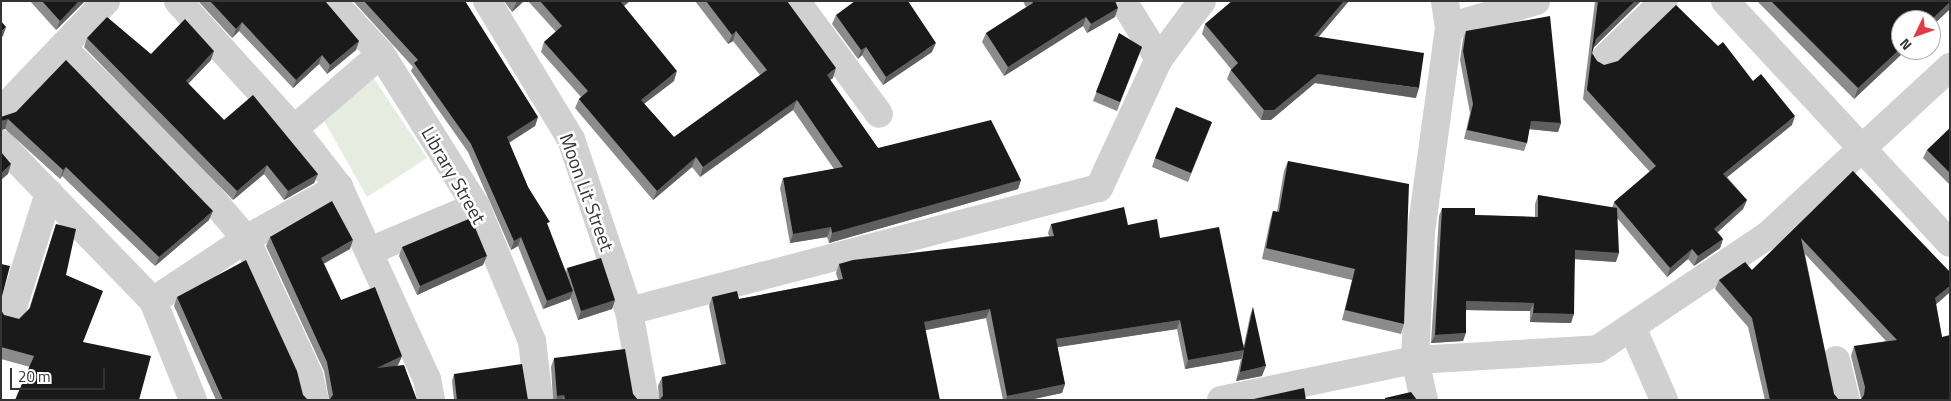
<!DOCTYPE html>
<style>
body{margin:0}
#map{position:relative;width:1951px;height:401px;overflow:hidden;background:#fff;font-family:"Titillium Web",sans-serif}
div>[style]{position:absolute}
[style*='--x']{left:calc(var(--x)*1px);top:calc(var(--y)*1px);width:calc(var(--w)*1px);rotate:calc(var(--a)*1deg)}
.green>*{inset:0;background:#e6ecdf}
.street>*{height:28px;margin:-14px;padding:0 14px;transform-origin:14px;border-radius:14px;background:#d0d0d0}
.wall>*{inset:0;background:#8c8c8c}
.shaded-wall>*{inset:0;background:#5f5f5f}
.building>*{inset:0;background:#1a1a1a}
span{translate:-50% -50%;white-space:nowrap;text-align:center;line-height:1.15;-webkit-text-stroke:5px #fff;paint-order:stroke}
.street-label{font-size:19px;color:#333}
.frame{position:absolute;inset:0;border:2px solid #333;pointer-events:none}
.north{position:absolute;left:1891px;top:10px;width:50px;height:50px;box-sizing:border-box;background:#fff;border:1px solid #adadad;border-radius:50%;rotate:228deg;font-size:14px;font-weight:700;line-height:20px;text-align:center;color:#333}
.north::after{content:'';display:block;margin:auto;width:18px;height:22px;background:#e63946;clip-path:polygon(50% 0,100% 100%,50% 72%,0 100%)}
.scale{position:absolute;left:10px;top:368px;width:95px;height:22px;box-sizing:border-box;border:2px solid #333;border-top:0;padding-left:6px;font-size:15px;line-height:18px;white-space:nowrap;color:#333;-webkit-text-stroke:4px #fff;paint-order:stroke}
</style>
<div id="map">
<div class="green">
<i style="clip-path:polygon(371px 74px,427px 158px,367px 197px,323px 119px)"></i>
</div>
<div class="street">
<i style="--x:178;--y:1;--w:173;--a:47.8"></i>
<i style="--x:294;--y:129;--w:73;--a:52.2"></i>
<i style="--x:339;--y:187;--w:211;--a:65.4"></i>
<i style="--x:427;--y:379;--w:21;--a:79"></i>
<i style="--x:332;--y:1;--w:72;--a:47.2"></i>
<i style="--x:381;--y:54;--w:179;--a:58"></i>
<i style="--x:476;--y:206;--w:146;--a:67.5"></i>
<i style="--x:532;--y:341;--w:59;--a:83.2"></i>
<i style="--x:487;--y:1;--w:162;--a:58.7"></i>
<i style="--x:571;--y:139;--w:182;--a:71.4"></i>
<i style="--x:629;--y:311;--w:90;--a:79.8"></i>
<i style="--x:796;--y:1;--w:140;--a:53.7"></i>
<i style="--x:1123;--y:1;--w:68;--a:58.2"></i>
<i style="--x:1725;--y:1;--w:330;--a:47.1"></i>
<i style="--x:1449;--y:27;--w:91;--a:-16.6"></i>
<i style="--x:64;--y:49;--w:175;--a:44.5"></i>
<i style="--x:189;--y:172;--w:88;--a:49.6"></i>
<i style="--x:246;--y:239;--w:150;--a:65.1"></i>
<i style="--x:309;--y:375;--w:26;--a:77"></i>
<i style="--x:1604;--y:59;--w:83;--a:-44"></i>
<i style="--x:1;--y:111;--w:152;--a:-46.3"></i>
<i style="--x:294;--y:129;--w:115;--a:-40.8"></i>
<i style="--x:1;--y:144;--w:219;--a:45.9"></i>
<i style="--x:153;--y:301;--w:107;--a:68"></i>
<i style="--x:370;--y:251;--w:115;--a:-23"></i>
<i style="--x:153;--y:301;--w:112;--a:-33.7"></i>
<i style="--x:246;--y:239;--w:107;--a:-29.2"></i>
<i style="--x:629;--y:311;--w:486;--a:-14.7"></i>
<i style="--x:1099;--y:188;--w:142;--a:-65.1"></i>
<i style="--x:1159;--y:59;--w:72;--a:-53.4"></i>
<i style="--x:11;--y:314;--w:127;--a:-72.6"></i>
<i style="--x:1632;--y:327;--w:80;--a:66.3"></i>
<i style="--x:1836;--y:360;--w:41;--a:76"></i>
<i style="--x:1221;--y:400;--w:198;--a:-11.7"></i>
<i style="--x:1415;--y:360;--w:183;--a:-3.4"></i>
<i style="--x:1598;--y:349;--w:205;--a:-33.8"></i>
<i style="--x:1768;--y:235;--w:248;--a:-42.7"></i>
<i style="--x:1424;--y:400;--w:41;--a:-102.7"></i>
<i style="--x:1415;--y:360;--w:128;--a:-87.3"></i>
<i style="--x:1421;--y:232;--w:207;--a:-82.2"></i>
<i style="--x:1449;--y:27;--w:26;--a:-99"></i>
</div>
<div class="wall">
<i style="clip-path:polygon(30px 1px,85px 1px,56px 30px)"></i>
<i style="clip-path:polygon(198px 1px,325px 1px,359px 41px,356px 50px,327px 74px,319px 64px,293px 88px,239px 31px,232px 38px)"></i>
<i style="clip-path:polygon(353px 1px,465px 1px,538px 117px,535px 126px,509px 142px,528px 187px,548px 227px,566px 272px,567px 268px,615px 300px,612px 309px,578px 320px,570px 297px,570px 299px,543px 309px,518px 246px,511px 250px,468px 152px,411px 71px,413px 67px)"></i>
<i style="clip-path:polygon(504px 1px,524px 1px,512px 12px)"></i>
<i style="clip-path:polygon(528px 1px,630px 1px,624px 6px,674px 81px,644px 104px,674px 137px,760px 75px,733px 41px,728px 44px,695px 1px,787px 1px,833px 78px,830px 80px,878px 148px,1021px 180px,1018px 189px,829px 243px,827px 237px,790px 243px,780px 188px,783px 178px,834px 169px,793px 110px,700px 177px,692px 167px,653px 200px,575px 108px,579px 99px,581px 97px,541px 52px,544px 42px,556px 32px)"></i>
<i style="clip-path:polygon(1023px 1px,1115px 1px,1115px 17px,1087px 33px,1083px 26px,1004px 76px,982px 42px,986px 33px,1026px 7px)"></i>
<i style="clip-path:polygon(1232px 1px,1349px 1px,1318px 37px,1416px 98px,1315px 83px,1271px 120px,1261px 120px,1227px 79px,1231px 69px,1202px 34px,1205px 24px)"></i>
<i style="clip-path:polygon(1595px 1px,1641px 1px,1594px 47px,1592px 53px,1597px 61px,1604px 65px,1753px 81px,1792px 125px,1727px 177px,1747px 200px,1743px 209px,1718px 232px,1723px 239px,1720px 248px,1694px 266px,1688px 259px,1667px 277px,1617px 218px,1616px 262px,1575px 259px,1571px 323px,1530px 322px,1530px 311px,1466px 310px,1463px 341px,1431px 343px,1439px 216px,1442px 208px,1475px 215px,1535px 217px,1535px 204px,1538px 195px,1612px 208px,1614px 202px,1650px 172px,1583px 99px)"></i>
<i style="clip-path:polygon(1757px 1px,1950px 1px,1950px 9px,1854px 99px)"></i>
<i style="clip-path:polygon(836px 15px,932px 52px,883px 85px,862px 55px,858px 59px,832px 24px)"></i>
<i style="clip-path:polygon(1466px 31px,1561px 123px,1558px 132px,1529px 129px,1527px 143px,1524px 151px,1464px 139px,1470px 113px,1460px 60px,1463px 39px)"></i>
<i style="clip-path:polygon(1119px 33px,1142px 47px,1117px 111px,1093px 101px)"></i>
<i style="clip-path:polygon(87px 38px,151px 54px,211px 60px,188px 84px,224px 120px,318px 174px,314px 183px,284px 200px,264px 174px,233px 200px,84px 47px)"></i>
<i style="clip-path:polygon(16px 112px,209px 220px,155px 266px,62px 176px,60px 179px,5px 129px,1px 130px,1px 117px)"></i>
<i style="clip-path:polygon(1212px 122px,1188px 182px,1152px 167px,1155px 158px)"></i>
<i style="clip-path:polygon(1950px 128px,1950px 185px,1923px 158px,1927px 150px)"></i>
<i style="clip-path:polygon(1288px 161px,1404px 324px,1401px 334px,1342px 320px,1352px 280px,1262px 259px,1270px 221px,1273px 211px,1277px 212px,1284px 171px)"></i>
<i style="clip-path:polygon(1853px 171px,1950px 292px,1936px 304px,1942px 337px,1861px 398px,1851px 356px,1854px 346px,1886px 341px,1805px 254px,1834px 394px,1839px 400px,1765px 400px,1748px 327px,1715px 289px,1719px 280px,1752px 270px)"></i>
<i style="clip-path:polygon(56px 224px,66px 275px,30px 367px,1px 359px,1px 310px,4px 315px,19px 319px,29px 309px)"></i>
<i style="clip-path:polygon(1051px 224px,1128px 225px,1160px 238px,1244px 345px,1250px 316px,1253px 307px,1262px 376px,1236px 381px,1241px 359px,1185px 369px,1177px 329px,1057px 347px,1065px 384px,1062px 393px,1029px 400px,1003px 400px,986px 318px,926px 330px,659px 399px,658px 386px,662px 377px,721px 365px,709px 306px,712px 297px,739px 299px,838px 280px,836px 273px,839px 264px,1049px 236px,1048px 233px)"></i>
<i style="clip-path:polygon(270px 237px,350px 249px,324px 263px,341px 300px,402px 356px,398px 365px,329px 399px,324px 371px,266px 246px)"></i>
<i style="clip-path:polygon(402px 247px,483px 265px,417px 295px,399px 256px)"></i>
<i style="clip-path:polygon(177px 297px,303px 395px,308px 400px,216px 400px,174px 306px)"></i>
<i style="clip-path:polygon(554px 358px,633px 394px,638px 400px,553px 400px,551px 367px)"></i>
<i style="clip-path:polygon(454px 374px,528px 400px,454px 400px,452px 381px)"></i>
</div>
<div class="shaded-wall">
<i style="clip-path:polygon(79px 1px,85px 1px,56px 30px,60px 21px)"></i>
<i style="clip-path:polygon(517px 1px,524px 1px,512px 12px,516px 3px)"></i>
<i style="clip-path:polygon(620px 1px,630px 1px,617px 11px)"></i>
<i style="clip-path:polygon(1344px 1px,1349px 1px,1311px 46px,1314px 36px)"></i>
<i style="clip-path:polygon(1635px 1px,1641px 1px,1593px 48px,1596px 39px)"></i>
<i style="clip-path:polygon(1950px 2px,1950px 9px,1931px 27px,1931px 20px)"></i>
<i style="clip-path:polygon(1118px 8px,1115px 17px,1087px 33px,1091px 24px)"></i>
<i style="clip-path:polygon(1086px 17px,1083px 26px,1004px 76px,1008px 67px)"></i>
<i style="clip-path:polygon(242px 22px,239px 31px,232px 38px,236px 29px)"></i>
<i style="clip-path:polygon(6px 27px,3px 36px,1px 38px,1px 32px)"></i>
<i style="clip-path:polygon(736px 31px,733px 41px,728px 44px,732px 35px)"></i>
<i style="clip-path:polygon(359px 41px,356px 50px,327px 74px,330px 65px)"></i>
<i style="clip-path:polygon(936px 43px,932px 52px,883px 85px,886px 77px)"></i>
<i style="clip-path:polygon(866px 47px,862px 55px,858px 59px,861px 50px)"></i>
<i style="clip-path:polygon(1901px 48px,1901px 50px,1906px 50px,1854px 99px,1858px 88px)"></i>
<i style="clip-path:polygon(214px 51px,211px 60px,182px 90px,186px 81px)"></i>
<i style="clip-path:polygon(322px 55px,319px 64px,293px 88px,296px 80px)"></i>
<i style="clip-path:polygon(836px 68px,833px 78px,823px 85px,827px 75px)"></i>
<i style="clip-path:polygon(677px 71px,674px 81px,637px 109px,641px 100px)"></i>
<i style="clip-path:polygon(1318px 74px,1419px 88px,1416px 98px,1315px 83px,1271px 120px,1261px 120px,1264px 110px)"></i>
<i style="clip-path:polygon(797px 100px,793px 110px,700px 177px,703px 167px)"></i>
<i style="clip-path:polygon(1795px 116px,1792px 125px,1720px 183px,1723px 174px)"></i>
<i style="clip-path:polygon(538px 117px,535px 126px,504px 146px,507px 137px)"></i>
<i style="clip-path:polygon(8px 119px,5px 129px,1px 130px,1px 121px)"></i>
<i style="clip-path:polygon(1531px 121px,1561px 123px,1558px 132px,1528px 129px)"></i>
<i style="clip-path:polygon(696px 157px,692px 167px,653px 200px,657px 191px)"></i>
<i style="clip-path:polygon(11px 164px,8px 174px,1px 180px,1px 174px)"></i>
<i style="clip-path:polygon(267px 165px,264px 174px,233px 200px,237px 191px)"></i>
<i style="clip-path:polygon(66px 167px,62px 176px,60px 179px,63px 170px)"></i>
<i style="clip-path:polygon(318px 174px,314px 183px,284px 200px,288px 191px)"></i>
<i style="clip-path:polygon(1021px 180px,1018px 189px,829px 243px,832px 233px)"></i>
<i style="clip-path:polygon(1747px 200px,1743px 209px,1711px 238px,1714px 229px)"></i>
<i style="clip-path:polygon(213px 211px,209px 220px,155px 266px,159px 257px)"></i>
<i style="clip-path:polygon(831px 227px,827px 237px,790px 243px,793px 234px)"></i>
<i style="clip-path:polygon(521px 237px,518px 246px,511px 250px,514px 241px)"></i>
<i style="clip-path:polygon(1723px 239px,1720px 248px,1694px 266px,1698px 256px)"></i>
<i style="clip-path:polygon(353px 240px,350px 249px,318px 267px,321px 258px)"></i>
<i style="clip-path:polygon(1692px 249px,1688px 259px,1667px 277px,1670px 268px)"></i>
<i style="clip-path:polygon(1575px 250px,1619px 253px,1616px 262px,1572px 259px)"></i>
<i style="clip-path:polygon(487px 256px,483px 265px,417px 295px,420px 286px)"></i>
<i style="clip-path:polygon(1950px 286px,1950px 292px,1932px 308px,1935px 298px)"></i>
<i style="clip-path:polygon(573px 291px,570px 299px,543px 309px,547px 301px)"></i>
<i style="clip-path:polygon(615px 300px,612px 309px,578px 320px,581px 311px)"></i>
<i style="clip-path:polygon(1466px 301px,1534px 303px,1530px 311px,1463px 310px)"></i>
<i style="clip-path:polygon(990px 309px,986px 318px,921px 331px,924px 322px)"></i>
<i style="clip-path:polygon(1533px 313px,1574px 314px,1571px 323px,1530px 322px)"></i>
<i style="clip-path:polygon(1180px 320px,1177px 329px,1052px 348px,1056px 339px)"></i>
<i style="clip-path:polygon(1466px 333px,1463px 341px,1431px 343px,1435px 335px)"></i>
<i style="clip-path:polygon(1244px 350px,1241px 359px,1185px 369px,1188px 360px)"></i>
<i style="clip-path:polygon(402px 356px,398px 365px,374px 377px,377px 368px)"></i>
<i style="clip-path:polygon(1266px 366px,1262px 376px,1236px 381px,1240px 372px)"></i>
<i style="clip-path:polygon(1065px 384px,1062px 393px,1029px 400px,1006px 400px,1007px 396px)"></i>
<i style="clip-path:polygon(564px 395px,563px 400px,556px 400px,557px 396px)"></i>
</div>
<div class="building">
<i style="clip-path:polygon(42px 1px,79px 1px,60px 21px)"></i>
<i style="clip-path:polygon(210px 1px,325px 1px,359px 41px,330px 65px,322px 55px,296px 80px,242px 22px,236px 29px)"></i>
<i style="clip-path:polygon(364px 1px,465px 1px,538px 117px,507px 137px,528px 187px,550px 222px,547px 223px,573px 291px,547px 301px,521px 237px,514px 241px,471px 144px,414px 63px,418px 60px)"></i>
<i style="clip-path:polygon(540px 1px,620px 1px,677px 71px,641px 100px,674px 137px,767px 70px,736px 31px,732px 35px,706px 1px,787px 1px,836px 68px,827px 75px,878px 148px,991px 120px,1021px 180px,832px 233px,831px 227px,793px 234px,783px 178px,843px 167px,797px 100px,703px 167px,696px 157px,657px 191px,579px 99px,588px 91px,544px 42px,562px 26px)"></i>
<i style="clip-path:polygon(855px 1px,908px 1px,936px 43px,886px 77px,866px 47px,861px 50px,836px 15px)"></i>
<i style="clip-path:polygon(1032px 1px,1115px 1px,1118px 8px,1091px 24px,1086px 17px,1008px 67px,986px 33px,1033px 3px)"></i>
<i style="clip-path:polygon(1232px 1px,1344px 1px,1314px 36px,1424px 53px,1419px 88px,1318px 74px,1274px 110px,1264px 110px,1231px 70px,1238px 63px,1205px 24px)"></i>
<i style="clip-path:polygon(1598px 1px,1635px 1px,1596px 39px,1592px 53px,1597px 61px,1604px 65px,1618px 61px,1676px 5px,1718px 46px,1723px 42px,1753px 81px,1761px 74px,1795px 116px,1723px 174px,1747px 200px,1714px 229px,1723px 239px,1698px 256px,1692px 249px,1670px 268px,1614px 202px,1656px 166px,1587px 90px)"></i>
<i style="clip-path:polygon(1771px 1px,1950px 1px,1950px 2px,1931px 20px,1901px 20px,1901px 48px,1858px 88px)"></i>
<i style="clip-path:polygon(1550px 16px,1561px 123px,1531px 121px,1527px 143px,1467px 130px,1473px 104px,1463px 51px,1466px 31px)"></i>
<i style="clip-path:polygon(107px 17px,151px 54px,185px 19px,214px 51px,186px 81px,224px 120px,253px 95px,318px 174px,288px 191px,267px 165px,237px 191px,87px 38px)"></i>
<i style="clip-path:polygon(1px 21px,6px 27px,1px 32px)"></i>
<i style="clip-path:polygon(1119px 33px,1142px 47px,1120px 102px,1096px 92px)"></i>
<i style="clip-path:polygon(66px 60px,213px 211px,159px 257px,66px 167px,63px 170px,8px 119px,1px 121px,1px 117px,16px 112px)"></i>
<i style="clip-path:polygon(1176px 107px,1212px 122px,1191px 173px,1155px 158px)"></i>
<i style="clip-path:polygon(1950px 128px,1950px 173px,1927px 150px)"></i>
<i style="clip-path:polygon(1px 152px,11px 164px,1px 174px)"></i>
<i style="clip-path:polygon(1288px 161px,1409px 184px,1404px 324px,1345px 310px,1355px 269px,1266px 248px,1273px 211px,1279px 212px)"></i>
<i style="clip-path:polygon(1853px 171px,1950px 272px,1950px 286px,1935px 298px,1942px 337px,1950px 335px,1950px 400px,1860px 400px,1864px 395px,1865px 387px,1854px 346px,1897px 340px,1801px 238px,1834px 394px,1839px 400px,1770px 400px,1752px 318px,1719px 280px,1745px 262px,1752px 270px)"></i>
<i style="clip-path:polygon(1538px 195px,1617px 208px,1619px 253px,1575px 250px,1574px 314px,1533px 313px,1534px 303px,1466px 301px,1466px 333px,1435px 335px,1442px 208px,1475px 208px,1475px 215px,1538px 217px)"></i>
<i style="clip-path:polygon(332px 201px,353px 240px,321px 258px,341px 300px,375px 287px,402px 356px,377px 368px,404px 365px,417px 400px,329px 400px,333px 395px,327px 362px,270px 237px)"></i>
<i style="clip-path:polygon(1124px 207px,1128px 225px,1157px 219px,1160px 238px,1219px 227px,1244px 349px,1253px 307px,1266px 366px,1240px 372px,1244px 350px,1188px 360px,1180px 320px,1056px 339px,1065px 384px,1007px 396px,990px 309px,924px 322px,940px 400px,659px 400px,663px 396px,662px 377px,726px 364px,712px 297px,737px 291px,739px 299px,843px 279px,839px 264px,853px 260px,1054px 236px,1051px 224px)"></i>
<i style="clip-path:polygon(471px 218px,487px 256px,420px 286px,402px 247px)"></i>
<i style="clip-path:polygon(56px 224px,76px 229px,66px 275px,103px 291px,83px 342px,151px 356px,139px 400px,15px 400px,34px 356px,1px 347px,1px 310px,4px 315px,19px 319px,30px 308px)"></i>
<i style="clip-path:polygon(601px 258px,615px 300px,581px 311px,567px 268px)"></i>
<i style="clip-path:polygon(246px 260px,297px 371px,303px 395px,308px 400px,223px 400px,177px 297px)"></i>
<i style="clip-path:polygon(1px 264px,10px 266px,1px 300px)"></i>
<i style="clip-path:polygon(625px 349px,633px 394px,638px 400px,565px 400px,564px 395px,557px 396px,554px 358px)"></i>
<i style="clip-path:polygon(522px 364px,528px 400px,457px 400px,454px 374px)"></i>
<i style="clip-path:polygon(1304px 388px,1306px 400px,1249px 400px)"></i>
<i style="clip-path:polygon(1411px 392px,1417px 400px,1385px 400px,1385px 398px)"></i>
</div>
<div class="street-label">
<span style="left:454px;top:175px;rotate:60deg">Library Street</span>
<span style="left:587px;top:192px;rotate:70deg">Moon Lit Street</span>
</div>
<div class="frame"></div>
<div class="north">N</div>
<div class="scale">20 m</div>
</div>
